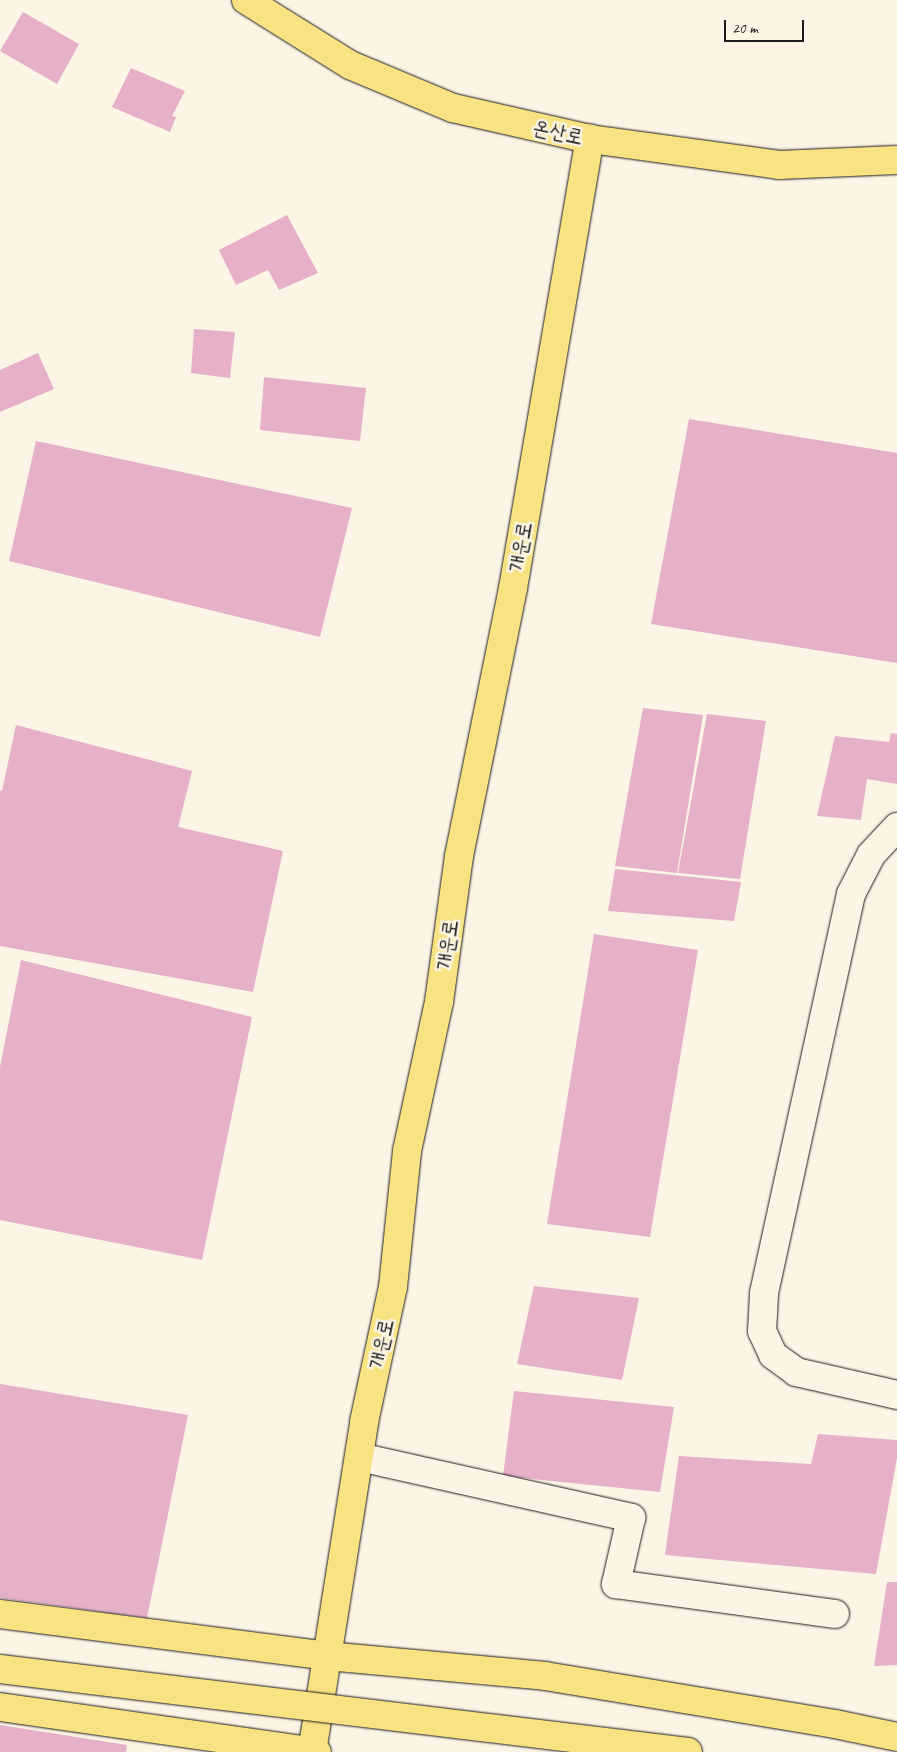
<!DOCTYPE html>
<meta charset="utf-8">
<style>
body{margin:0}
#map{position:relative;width:897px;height:1752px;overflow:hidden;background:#fcf5e5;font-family:Caveat,"Poor Story",sans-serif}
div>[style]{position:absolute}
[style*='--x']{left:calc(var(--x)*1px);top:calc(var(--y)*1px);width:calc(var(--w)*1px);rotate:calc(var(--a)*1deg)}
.building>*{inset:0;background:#e5b0c8}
.roads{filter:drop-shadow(0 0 1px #1c1c1c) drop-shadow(0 0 1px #1c1c1c)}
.minor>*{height:28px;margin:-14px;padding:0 14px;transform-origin:14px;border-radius:14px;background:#fcf5e5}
.major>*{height:28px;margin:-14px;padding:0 14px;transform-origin:14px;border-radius:14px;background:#f8e281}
.bridges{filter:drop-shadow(0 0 1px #1c1c1c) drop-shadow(0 0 1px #1c1c1c)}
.major-bridge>*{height:28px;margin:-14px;padding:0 14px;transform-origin:14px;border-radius:14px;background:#f8e281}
span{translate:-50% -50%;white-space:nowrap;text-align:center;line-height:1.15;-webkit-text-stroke:5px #fcf5e5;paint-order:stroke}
.street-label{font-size:21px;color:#1c1c1c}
.scale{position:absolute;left:724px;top:20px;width:80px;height:22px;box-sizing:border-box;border:2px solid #1c1c1c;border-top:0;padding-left:6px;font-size:15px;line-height:18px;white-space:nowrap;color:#1c1c1c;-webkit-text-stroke:4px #fcf5e5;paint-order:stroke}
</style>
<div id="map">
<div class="building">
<i style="clip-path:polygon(23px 12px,79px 44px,57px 84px,0 51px)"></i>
<i style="clip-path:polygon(131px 68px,185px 91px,172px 116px,176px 117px,170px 132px,112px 107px)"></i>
<i style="clip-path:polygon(287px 215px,318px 273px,279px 290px,268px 270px,236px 285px,219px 250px)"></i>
<i style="clip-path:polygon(194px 329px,235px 332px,230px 378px,191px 373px)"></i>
<i style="clip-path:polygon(38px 353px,54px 389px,0 412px,0 370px)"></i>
<i style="clip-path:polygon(264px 377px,366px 388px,360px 441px,260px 430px)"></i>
<i style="clip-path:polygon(689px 419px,897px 453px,897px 663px,651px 624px)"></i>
<i style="clip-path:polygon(36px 441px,352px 508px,320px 637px,9px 561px)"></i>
<i style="clip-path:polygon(643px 708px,703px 715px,677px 873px,615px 866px)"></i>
<i style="clip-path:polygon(707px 714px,766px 721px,740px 879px,678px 873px)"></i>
<i style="clip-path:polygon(16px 725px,192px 771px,178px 827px,283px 851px,253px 992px,0 946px,0 790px,2px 791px)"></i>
<i style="clip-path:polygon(891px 733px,897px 734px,897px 784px,867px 779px,861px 820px,817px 816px,835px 736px,889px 742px)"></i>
<i style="clip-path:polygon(615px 869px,741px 882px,734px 921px,608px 911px)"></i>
<i style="clip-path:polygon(594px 934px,698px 950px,650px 1237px,547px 1224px)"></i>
<i style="clip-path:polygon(21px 960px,252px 1017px,202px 1260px,0 1220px,0 1067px)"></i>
<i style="clip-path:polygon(534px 1286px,639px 1298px,622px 1380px,517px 1364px)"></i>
<i style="clip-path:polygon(0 1384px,188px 1415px,147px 1618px,0 1598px)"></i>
<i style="clip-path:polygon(514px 1391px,674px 1407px,660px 1492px,503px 1476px)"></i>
<i style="clip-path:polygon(818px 1434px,897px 1440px,897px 1458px,876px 1574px,665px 1555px,679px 1456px,811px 1464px)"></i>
<i style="clip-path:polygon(887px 1582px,897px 1582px,897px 1665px,874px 1666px)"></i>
<i style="clip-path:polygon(0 1725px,127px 1745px,126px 1752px,0 1752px)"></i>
</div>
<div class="roads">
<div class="minor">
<i style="--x:897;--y:827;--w:38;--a:133"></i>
<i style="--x:871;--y:855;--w:44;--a:117.1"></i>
<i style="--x:851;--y:894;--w:409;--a:102.3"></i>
<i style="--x:764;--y:1294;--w:37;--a:93"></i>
<i style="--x:762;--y:1331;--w:26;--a:65"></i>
<i style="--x:773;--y:1355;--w:29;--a:36"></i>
<i style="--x:796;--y:1372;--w:104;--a:12.8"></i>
<i style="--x:359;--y:1457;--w:279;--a:12.6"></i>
<i style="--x:631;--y:1518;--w:68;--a:102.8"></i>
<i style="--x:616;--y:1584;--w:221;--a:7.8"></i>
</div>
<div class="major">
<i style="--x:246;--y:0;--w:123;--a:32"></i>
<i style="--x:350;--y:65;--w:112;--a:22.7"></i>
<i style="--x:453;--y:108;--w:140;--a:12.8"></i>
<i style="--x:590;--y:139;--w:191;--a:7.8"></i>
<i style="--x:779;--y:165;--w:118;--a:-2.4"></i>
<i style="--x:0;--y:1614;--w:330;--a:7.3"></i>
<i style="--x:327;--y:1656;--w:219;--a:5.2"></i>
<i style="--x:545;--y:1676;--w:294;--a:9.4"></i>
<i style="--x:835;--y:1724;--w:63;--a:11.8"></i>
<i style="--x:0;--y:1707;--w:320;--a:8.1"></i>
<i style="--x:312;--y:1752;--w:334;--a:-81"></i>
<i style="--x:364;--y:1422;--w:138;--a:-77.9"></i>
<i style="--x:393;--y:1287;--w:137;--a:-84.1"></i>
<i style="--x:407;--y:1151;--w:152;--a:-77.9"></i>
<i style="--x:439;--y:1002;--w:147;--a:-82.2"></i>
<i style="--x:459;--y:856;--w:273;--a:-78.6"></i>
<i style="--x:513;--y:588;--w:456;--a:-80.3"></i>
</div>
</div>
<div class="bridges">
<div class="major-bridge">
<i style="--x:0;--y:1669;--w:693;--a:6.88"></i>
</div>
</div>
<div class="street-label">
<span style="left:558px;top:132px;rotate:12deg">온산로</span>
<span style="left:520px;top:547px;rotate:-80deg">개운로</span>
<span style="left:447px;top:945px;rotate:-82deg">개운로</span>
<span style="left:381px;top:1344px;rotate:-78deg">개운로</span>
</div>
<div class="scale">20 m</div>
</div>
